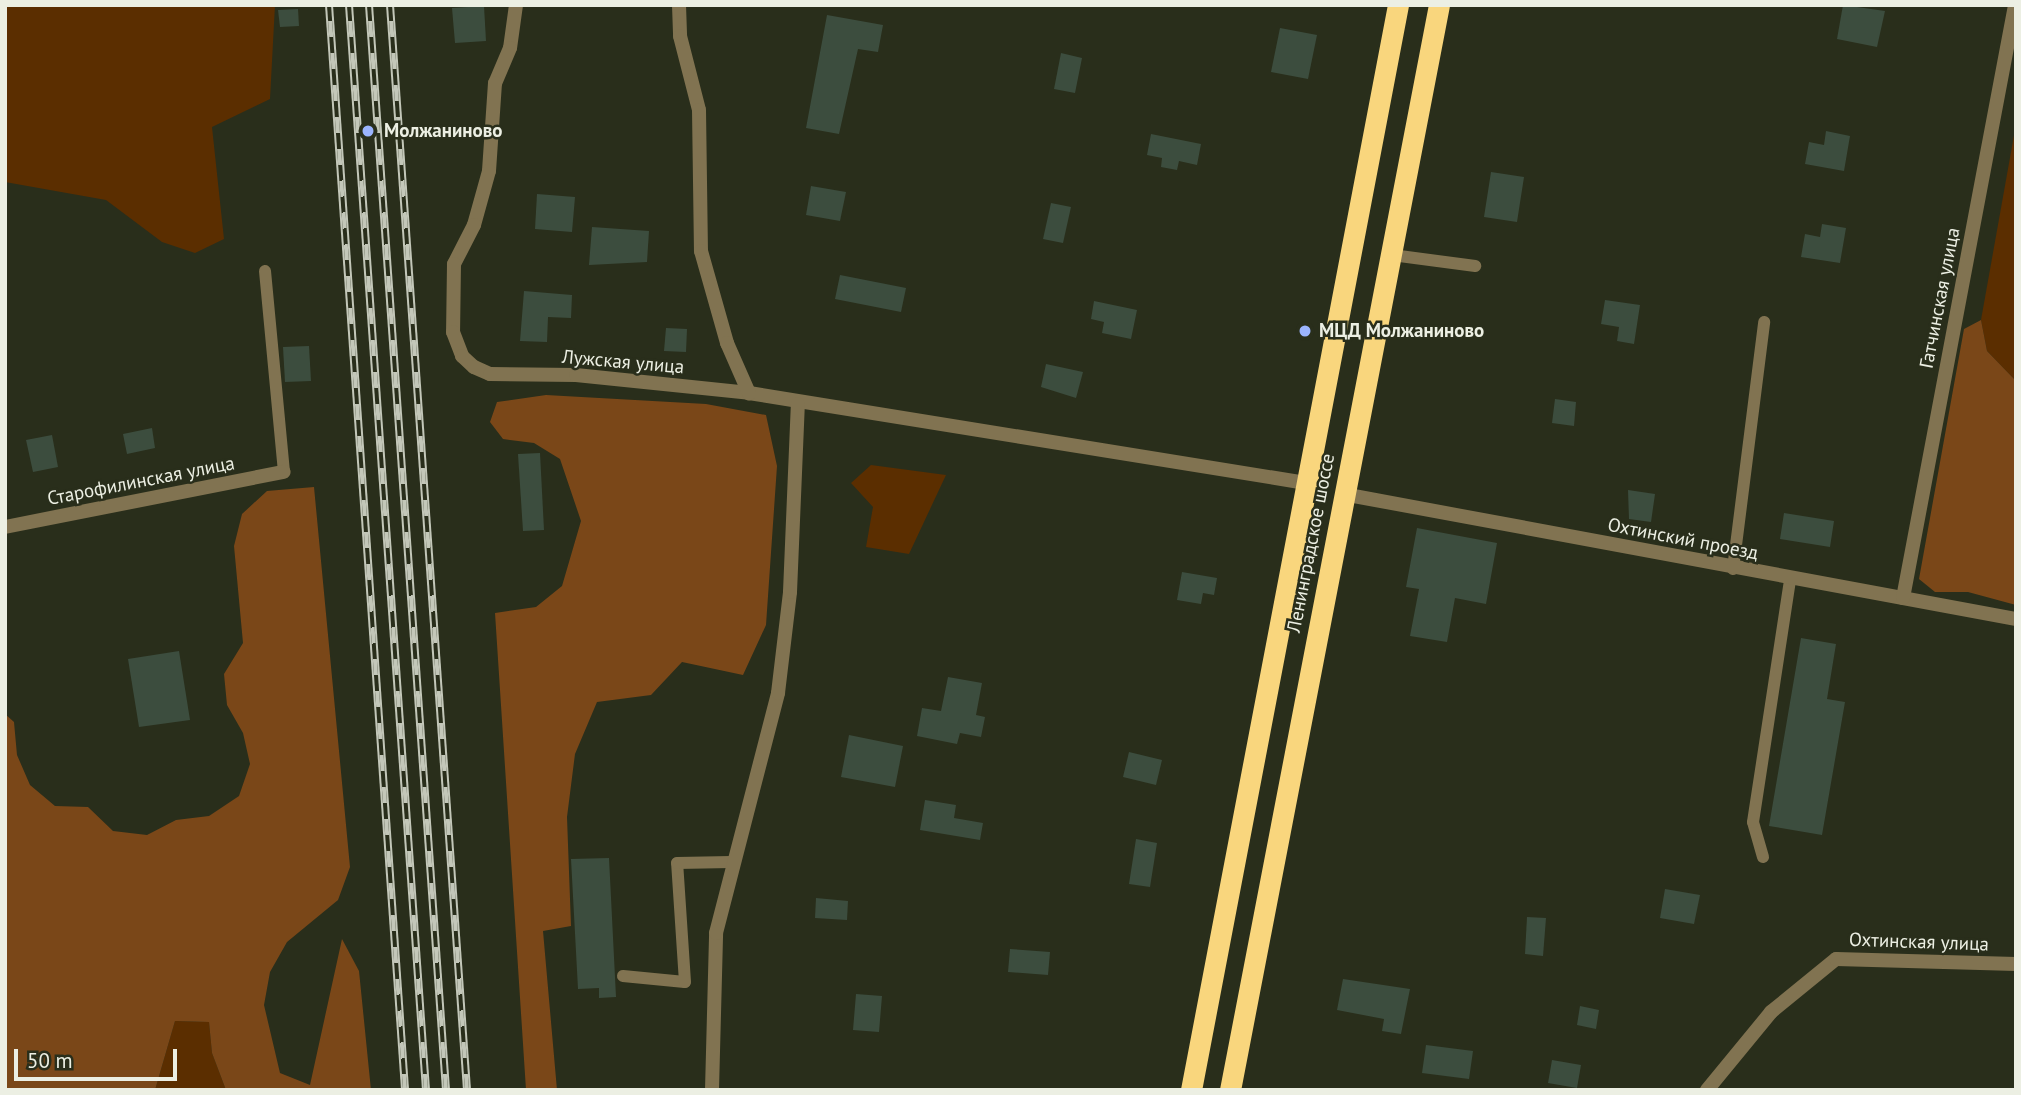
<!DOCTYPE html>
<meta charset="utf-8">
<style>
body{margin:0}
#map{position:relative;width:2021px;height:1095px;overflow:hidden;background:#292e1b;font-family:"PT Sans",sans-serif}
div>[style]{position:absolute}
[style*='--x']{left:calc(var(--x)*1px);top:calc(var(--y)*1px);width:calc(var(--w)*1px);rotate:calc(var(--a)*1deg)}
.green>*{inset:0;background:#5b2e00}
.forest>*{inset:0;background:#7a4718}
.building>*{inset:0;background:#3c4d3e}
.lane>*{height:12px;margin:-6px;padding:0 6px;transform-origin:6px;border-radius:6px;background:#817351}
.street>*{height:14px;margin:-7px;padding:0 7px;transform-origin:7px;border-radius:7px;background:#817351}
.highway>*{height:21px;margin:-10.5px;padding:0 10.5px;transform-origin:10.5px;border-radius:10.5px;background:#f9d67d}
.rail>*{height:8px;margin-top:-4px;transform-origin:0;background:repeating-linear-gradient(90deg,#292e1b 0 16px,#c3c7b9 0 32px);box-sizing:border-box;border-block:2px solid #c3c7b9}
.dots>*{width:19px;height:19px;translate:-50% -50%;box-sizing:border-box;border:4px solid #292e1b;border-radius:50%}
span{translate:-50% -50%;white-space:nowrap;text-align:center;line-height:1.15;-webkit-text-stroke:5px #292e1b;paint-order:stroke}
.poi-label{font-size:19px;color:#ecefe3;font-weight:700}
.left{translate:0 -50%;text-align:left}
.street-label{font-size:19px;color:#ecefe3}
.frame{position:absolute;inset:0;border:7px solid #ecefe3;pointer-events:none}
.scale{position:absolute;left:14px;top:1049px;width:163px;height:32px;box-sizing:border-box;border:4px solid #ecefe3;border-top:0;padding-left:9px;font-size:21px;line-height:24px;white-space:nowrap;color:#ecefe3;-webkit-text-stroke:5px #292e1b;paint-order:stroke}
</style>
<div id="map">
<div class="green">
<i style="clip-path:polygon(5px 5px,275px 5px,270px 99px,212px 127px,224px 239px,195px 253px,162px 242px,106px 200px,5px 182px)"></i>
<i style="clip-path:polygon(2016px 124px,2016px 381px,1987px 351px,1981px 320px)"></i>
<i style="clip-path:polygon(871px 465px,946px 475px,909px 554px,866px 547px,873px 507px,851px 483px)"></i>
<i style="clip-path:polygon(175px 1021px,209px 1022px,212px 1053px,226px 1090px,155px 1090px)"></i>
</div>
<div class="forest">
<i style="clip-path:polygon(1981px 320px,1987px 351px,2016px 381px,2016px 605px,1968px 592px,1935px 592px,1919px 579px,1964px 329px)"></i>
<i style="clip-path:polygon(546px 395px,706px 404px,766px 415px,777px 466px,766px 625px,743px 675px,682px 662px,651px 695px,597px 702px,575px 754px,567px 817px,571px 926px,543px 931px,557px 1090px,526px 1090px,495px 613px,536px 607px,562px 586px,581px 521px,560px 459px,534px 443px,503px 439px,490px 422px,497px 402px)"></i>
<i style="clip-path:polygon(314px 487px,350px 867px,338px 900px,287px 942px,270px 972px,264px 1005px,280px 1073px,310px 1085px,342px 939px,359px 971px,371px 1090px,226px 1090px,212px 1053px,209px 1022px,175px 1021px,155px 1090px,5px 1090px,5px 714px,14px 722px,17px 755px,30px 785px,55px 806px,88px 807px,113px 831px,147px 835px,176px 820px,209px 816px,239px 796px,250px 764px,243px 733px,227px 705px,224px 674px,243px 643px,234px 546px,242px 514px,267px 491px)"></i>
</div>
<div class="building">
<i style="clip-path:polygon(1843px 5px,1885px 11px,1877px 47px,1837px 39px)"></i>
<i style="clip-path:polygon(484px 6px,486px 41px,455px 43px,452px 8px)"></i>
<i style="clip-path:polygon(298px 9px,299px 26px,280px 27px,278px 10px)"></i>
<i style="clip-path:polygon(827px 15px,883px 25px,878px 52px,858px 49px,839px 134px,806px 128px)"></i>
<i style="clip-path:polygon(1280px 28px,1317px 35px,1308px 79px,1271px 72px)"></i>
<i style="clip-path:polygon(1061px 53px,1082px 58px,1075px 93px,1054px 89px)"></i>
<i style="clip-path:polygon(1826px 131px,1850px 136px,1844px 171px,1805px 164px,1809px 142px,1824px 145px)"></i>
<i style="clip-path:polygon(1151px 134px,1201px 144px,1197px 165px,1179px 161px,1177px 170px,1161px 167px,1162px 158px,1147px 155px)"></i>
<i style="clip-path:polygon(1491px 172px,1524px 177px,1517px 222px,1484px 217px)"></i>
<i style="clip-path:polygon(811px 186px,846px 192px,840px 221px,806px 215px)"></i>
<i style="clip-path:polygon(537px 194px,575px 197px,572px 232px,535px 229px)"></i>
<i style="clip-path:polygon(1051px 203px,1071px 207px,1063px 243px,1043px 239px)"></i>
<i style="clip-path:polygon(1822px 224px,1846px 228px,1840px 263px,1801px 257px,1805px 234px,1820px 237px)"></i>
<i style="clip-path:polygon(592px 227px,649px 231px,647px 262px,589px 265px)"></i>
<i style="clip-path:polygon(840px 275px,906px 288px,901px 312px,835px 299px)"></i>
<i style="clip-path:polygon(524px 291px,572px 295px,571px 318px,548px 317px,547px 342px,520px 341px)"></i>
<i style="clip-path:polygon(1605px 300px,1640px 305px,1634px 344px,1617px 341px,1619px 327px,1601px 324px)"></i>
<i style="clip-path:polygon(1094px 301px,1137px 310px,1131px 339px,1102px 333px,1104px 322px,1091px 319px)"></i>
<i style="clip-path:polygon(666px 328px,687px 329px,686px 352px,664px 351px)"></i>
<i style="clip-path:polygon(309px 346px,311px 381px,285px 382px,283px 347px)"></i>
<i style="clip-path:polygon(1046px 364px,1083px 372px,1076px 398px,1041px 387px)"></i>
<i style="clip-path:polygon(1555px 399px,1576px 402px,1574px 426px,1552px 423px)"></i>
<i style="clip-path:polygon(152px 428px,155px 448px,127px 454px,123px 434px)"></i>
<i style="clip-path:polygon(52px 435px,58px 467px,33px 472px,26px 440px)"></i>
<i style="clip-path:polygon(540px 453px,544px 530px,523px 531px,518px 454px)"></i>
<i style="clip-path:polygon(1628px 490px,1655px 494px,1651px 522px,1629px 519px)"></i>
<i style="clip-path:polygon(1784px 513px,1834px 521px,1830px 547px,1780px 539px)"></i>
<i style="clip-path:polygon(1417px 528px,1497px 543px,1486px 604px,1455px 598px,1447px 642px,1410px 636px,1419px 589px,1406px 587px)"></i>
<i style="clip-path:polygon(1182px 572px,1217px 578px,1214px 595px,1203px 593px,1201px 604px,1177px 600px)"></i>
<i style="clip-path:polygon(1801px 638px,1836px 644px,1827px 699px,1845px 702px,1822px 835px,1769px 826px)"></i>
<i style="clip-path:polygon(179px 651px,190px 720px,139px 727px,128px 659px)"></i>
<i style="clip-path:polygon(948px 677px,982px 683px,976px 715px,985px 717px,981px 737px,960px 733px,957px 744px,917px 736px,922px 708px,941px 711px)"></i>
<i style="clip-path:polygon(849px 735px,903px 746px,895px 787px,841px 777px)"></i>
<i style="clip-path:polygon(1129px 752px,1162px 760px,1156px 785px,1123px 777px)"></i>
<i style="clip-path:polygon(925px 800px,956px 805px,954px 818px,983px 823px,980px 840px,920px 830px)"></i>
<i style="clip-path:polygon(1136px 839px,1157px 843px,1150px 887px,1129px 884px)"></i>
<i style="clip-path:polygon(609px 858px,616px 997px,599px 998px,599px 988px,578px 989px,571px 859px)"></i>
<i style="clip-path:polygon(1665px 889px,1700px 895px,1694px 924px,1660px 918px)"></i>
<i style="clip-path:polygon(816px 898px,848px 901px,847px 920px,815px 918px)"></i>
<i style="clip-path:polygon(1527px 917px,1546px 918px,1543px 956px,1525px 954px)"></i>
<i style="clip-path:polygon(1010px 949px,1050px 952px,1048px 975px,1008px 972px)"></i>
<i style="clip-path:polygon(1343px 979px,1410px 989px,1401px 1034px,1382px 1031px,1384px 1019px,1337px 1010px)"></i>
<i style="clip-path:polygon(856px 994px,882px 996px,879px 1032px,853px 1030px)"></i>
<i style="clip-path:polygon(1580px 1006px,1599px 1010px,1596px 1029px,1577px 1025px)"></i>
<i style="clip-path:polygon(1426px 1045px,1473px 1051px,1469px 1079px,1422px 1073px)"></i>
<i style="clip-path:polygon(1552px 1060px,1581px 1065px,1577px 1088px,1548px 1083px)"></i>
</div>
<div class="lane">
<i style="--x:1392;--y:255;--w:84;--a:7.5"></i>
<i style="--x:265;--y:271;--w:202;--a:84.6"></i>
<i style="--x:1733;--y:569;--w:249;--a:-82.8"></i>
<i style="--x:1763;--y:857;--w:36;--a:-106"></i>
<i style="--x:1753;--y:822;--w:246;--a:-81.3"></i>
<i style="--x:623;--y:976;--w:62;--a:5.5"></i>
<i style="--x:685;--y:982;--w:119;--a:-93.8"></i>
<i style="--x:677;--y:863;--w:54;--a:-1.1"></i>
</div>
<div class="street">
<i style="--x:516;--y:5;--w:43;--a:97.9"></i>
<i style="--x:510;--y:48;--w:38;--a:113"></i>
<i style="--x:495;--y:83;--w:88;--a:93.9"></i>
<i style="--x:489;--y:171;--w:56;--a:105.5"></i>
<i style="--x:474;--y:225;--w:44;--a:117.1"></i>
<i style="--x:454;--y:264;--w:68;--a:90.8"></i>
<i style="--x:453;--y:332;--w:26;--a:69"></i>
<i style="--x:462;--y:356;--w:16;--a:43"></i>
<i style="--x:474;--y:367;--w:17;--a:24"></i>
<i style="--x:490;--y:374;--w:86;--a:0.7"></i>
<i style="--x:576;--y:375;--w:174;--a:5.9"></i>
<i style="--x:749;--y:393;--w:564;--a:9.18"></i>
<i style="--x:679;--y:5;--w:31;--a:88"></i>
<i style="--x:680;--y:36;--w:76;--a:75.6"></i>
<i style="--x:699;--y:110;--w:141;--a:89.2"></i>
<i style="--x:701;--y:251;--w:96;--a:74.2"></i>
<i style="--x:727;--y:343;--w:55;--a:66.3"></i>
<i style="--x:1343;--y:494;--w:685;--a:10.52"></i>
<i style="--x:5;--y:527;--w:284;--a:-11.2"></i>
<i style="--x:1903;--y:598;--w:603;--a:-79.3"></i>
<i style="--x:712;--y:1090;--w:157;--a:-88.5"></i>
<i style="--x:716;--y:933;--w:248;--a:-75.5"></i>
<i style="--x:778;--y:693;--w:102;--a:-83.2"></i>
<i style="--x:790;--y:592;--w:188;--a:-87.6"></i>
<i style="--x:1707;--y:1090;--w:101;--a:-50.6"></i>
<i style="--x:1771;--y:1012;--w:84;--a:-39.2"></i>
<i style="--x:1836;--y:959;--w:180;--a:1.6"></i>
</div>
<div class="highway">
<i style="--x:1191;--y:1090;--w:1105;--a:-79.2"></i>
<i style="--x:1230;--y:1090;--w:1105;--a:-79.1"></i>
</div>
<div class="rail">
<i style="--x:329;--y:5;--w:1088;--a:85.99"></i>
<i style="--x:349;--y:5;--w:1088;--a:85.94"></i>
<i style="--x:369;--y:5;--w:1088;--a:85.94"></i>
<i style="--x:390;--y:5;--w:1088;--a:85.94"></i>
</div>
<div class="dots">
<i style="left:368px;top:131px;background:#9bb4fd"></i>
<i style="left:1305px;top:331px;background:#9bb4fd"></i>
</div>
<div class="poi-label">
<span class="left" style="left:384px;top:131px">Молжаниново</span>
<span class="left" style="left:1319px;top:331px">МЦД Молжаниново</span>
</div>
<div class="street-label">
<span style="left:1940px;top:298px;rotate:-79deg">Гатчинская улица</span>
<span style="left:623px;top:362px;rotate:5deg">Лужская улица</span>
<span style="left:141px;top:481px;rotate:-11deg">Старофилинская улица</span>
<span style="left:1683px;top:539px;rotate:11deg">Охтинский проезд</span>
<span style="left:1311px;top:543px;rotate:-79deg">Ленинградское шоссе</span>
<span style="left:1919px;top:942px;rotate:2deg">Охтинская улица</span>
</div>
<div class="frame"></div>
<div class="scale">50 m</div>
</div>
